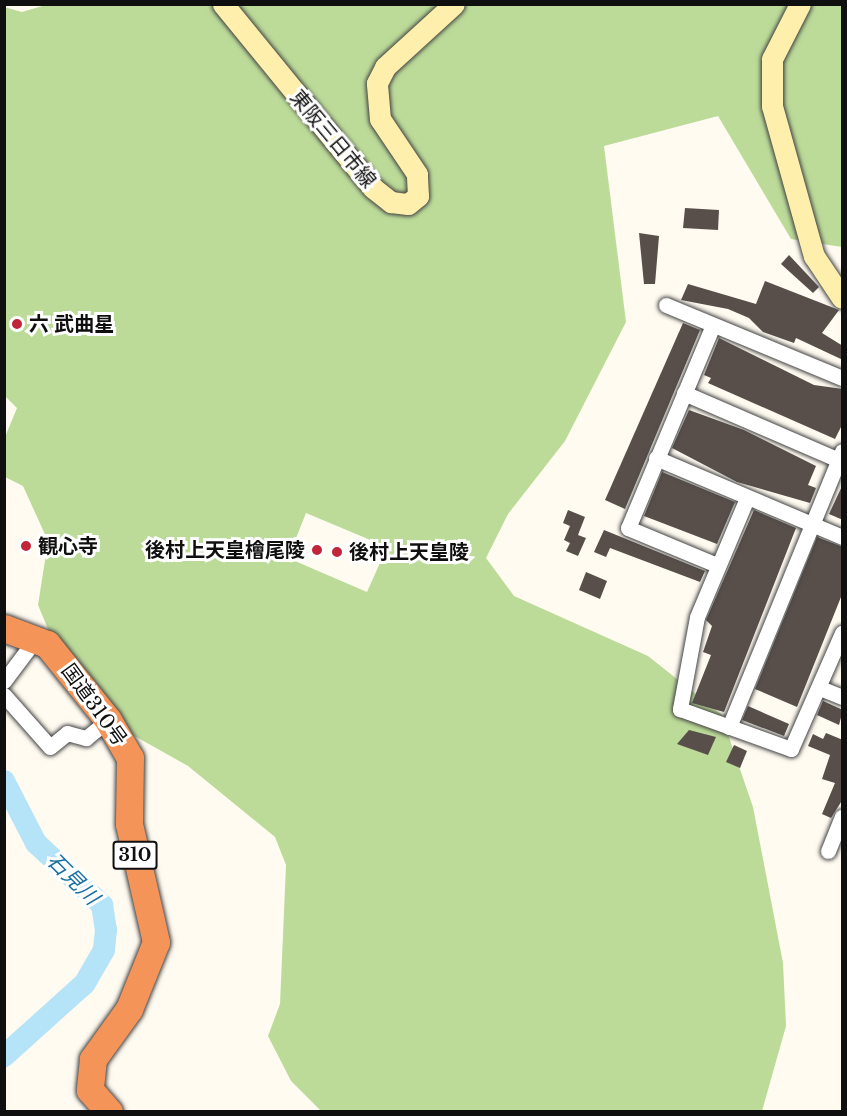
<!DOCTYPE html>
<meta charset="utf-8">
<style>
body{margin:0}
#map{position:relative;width:847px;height:1116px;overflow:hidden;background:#fffbf1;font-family:"Libre Baskerville","Noto Sans JP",serif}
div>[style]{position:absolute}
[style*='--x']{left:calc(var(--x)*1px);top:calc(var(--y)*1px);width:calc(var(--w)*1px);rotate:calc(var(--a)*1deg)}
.forest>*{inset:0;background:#bcdb99}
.river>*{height:22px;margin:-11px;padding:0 11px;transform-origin:11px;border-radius:11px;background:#b5e3f7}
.building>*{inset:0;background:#584f4b}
.roads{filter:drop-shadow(0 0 2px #424242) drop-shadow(0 0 2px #424242)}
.street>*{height:15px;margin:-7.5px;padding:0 7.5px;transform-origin:7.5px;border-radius:7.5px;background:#fff}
.secondary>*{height:21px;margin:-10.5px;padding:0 10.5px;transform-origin:10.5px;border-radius:10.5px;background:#ffefac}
.highway>*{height:27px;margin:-13.5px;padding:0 13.5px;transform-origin:13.5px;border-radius:13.5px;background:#f59459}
.dots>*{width:16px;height:16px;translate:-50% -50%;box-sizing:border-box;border:3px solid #fff;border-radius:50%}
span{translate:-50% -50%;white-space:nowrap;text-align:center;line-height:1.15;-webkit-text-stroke:6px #fff;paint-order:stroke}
.shield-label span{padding:2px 4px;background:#fff;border:2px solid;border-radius:4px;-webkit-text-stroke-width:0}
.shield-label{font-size:18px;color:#0f0f0f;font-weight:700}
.street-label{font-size:20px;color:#0f0f0f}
.poi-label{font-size:20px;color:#0f0f0f;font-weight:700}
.left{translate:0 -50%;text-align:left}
.right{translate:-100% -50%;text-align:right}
.water-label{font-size:21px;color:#1670a2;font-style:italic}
.frame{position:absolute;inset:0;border:6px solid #0f0f0f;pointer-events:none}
</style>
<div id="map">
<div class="forest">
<i style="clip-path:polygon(evenodd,49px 4px,842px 5px,842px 247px,791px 239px,718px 116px,604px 146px,626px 322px,565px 441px,508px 514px,486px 558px,514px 596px,648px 656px,721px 714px,753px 807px,783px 963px,786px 1026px,762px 1111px,321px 1111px,291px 1081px,268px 1036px,280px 1004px,286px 865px,275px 837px,188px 766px,131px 734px,53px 641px,38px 605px,48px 541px,23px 486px,5px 477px,5px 437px,17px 408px,4px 395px,4px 7px,22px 12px,49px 4px,306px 513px,387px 547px,367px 592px,288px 558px,306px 513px)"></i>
</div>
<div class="river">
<i style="--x:4;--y:781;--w:70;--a:62.7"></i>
<i style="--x:36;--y:843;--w:91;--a:43.2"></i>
<i style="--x:102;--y:905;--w:25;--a:81"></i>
<i style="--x:106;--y:930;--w:20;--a:96"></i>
<i style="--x:104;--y:950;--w:39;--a:120"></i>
<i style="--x:84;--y:984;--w:108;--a:138"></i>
</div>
<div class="building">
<i style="clip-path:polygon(685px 208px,719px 210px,718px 230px,683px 228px)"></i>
<i style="clip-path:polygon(639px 233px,659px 236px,655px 284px,644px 284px)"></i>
<i style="clip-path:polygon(789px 255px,819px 287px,813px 293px,781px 264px)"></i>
<i style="clip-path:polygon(765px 281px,839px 310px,822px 333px,843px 346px,843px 360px,796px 338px,794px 343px,763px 332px,749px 318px,728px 309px,681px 300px,688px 284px,756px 304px)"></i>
<i style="clip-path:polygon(683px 323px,700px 330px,625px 509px,605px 500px)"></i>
<i style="clip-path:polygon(719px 338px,814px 385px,843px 389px,843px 423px,835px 439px,708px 383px,711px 378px,704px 375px)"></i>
<i style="clip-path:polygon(689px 410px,744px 430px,816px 466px,808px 485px,816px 488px,810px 503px,737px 482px,672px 448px)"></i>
<i style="clip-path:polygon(662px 472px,735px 502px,717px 544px,644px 516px)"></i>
<i style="clip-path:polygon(843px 484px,843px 520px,829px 514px)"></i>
<i style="clip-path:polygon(568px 510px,585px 517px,578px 535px,586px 538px,578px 556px,566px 551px,570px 543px,564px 540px,570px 526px,563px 523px)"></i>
<i style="clip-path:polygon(754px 510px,796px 528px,724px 712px,692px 703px,711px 655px,703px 652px,712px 626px,706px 620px)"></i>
<i style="clip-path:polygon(604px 530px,705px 571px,700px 582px,610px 548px,606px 557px,594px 552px)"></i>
<i style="clip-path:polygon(817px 537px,843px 547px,843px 592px,797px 707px,755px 689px)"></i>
<i style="clip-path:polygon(586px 572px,607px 581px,600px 599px,579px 590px)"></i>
<i style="clip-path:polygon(823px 701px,843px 710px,839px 725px,817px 715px)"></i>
<i style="clip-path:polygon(748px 706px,789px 724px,784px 736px,742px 720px)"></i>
<i style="clip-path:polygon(689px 730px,716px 737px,708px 755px,677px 744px)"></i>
<i style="clip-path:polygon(826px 733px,843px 740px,843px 799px,831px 818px,822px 814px,835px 783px,822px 779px,830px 755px,808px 746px,813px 734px,823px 739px)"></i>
<i style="clip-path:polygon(734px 745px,747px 751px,740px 768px,726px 762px)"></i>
</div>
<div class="roads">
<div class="street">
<i style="--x:666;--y:305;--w:191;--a:22.5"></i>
<i style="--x:713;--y:325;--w:220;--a:112.7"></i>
<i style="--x:628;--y:528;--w:96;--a:22.6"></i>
<i style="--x:684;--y:393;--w:169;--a:23.4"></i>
<i style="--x:656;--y:458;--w:202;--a:23"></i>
<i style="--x:747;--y:498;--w:129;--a:112.8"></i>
<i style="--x:697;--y:617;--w:94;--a:100.5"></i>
<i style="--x:680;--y:709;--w:118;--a:19.8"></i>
<i style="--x:791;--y:749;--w:127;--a:-66.3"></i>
<i style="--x:4;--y:681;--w:55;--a:-53.1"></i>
<i style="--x:820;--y:688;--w:24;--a:22"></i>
<i style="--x:4;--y:695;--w:69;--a:48.5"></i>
<i style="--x:50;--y:747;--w:22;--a:-39"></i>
<i style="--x:67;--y:733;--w:20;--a:15"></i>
<i style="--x:86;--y:738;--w:28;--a:-39"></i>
<i style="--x:729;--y:727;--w:298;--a:-67.7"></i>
<i style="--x:828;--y:851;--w:37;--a:-68"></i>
</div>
<div class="secondary">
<i style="--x:223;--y:4;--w:237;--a:50.8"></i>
<i style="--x:373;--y:188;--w:23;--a:38"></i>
<i style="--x:391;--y:202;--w:17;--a:7"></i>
<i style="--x:408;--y:204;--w:13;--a:-39"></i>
<i style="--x:418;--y:196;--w:22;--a:-93"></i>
<i style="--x:417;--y:174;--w:66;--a:-123.9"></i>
<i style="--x:380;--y:119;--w:36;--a:-95"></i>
<i style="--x:377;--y:83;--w:18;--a:-63"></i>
<i style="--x:385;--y:67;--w:93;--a:-42.4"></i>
<i style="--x:800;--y:4;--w:62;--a:117"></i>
<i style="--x:772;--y:59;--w:47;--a:90"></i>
<i style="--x:772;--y:106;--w:156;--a:74.4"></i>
<i style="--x:814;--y:256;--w:50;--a:56.3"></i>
</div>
<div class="highway">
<i style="--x:4;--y:628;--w:46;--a:20.4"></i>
<i style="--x:47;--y:644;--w:97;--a:51.2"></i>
<i style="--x:108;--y:720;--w:44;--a:59.9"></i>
<i style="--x:130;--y:758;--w:66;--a:90.9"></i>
<i style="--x:129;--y:824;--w:121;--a:77.1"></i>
<i style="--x:156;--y:942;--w:72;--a:111.9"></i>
<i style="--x:129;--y:1009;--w:62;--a:125.8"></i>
<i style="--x:93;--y:1059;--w:31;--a:96"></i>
<i style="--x:90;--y:1090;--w:29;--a:49"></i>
</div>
</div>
<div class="dots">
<i style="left:17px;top:324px;background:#c12539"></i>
<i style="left:26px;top:546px;background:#c12539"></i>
<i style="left:317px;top:550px;background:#c12539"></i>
<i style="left:337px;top:552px;background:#c12539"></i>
</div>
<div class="shield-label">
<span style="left:135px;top:855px">310</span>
</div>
<div class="street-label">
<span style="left:333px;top:139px;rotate:50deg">東阪三日市線</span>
<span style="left:94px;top:705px;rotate:54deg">国道310号</span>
</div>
<div class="poi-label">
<span class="left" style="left:29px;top:324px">六 武曲星</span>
<span class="left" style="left:38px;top:546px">観心寺</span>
<span class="right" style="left:305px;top:550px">後村上天皇檜尾陵</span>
<span class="left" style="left:349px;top:552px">後村上天皇陵</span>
</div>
<div class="water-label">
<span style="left:73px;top:879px;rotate:45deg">石見川</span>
</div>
<div class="frame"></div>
</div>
